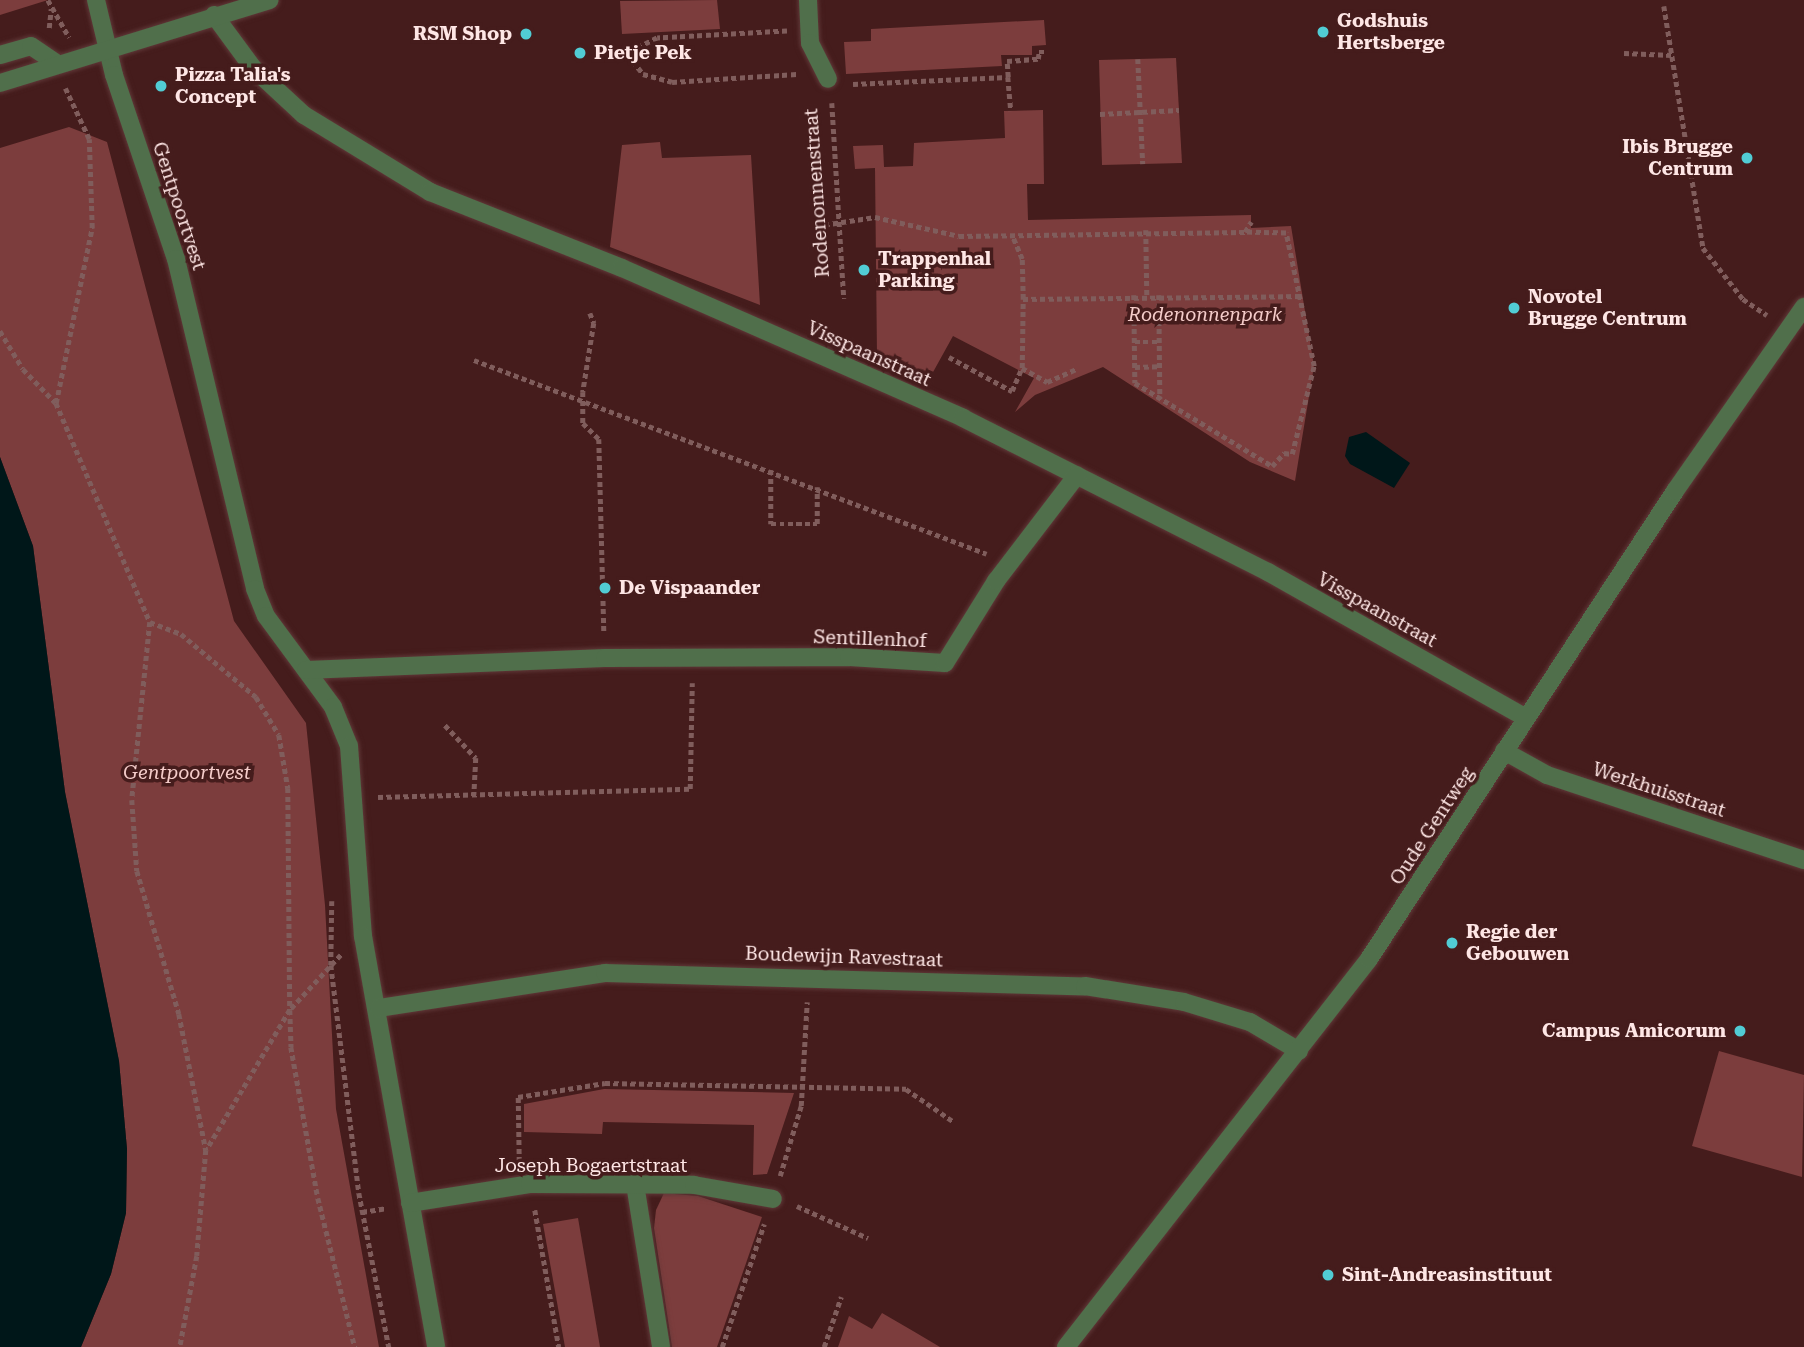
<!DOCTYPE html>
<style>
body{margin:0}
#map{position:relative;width:1804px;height:1347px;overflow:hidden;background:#451c1c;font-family:"Roboto Serif",serif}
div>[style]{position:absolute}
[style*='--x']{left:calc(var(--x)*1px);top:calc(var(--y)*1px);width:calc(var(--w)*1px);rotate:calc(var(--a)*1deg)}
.green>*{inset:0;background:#7c3d3d}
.water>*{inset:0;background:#001719}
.path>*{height:4.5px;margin-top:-2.25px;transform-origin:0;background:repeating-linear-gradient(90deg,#805d5c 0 5px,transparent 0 8.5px)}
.roads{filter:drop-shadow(0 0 2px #5f3838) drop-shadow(0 0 2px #5f3838)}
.minor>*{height:18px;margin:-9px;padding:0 9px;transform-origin:9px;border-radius:9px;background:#506f4b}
.dots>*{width:19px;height:19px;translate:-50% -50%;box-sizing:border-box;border:4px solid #451c1c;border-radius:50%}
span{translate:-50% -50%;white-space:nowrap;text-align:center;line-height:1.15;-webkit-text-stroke:7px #451c1c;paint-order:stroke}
.poi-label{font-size:19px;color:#fee6e5;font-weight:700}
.left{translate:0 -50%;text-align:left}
.right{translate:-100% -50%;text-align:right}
.street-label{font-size:19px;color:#fee6e5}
.park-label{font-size:19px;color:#f5ccca;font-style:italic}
</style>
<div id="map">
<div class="green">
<i style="clip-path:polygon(0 0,48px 0,0 15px)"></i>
<i style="clip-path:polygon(717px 0,720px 29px,622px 34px,620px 1px)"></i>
<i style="clip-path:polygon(1044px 20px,1046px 45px,1032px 46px,1032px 55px,1001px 55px,1002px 66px,846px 74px,844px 42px,871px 41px,871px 29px)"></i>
<i style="clip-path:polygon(1176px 58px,1182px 163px,1102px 165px,1099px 60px)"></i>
<i style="clip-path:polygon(1043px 110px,1044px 184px,1027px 184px,1028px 220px,1251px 215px,1251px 228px,1291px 226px,1314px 366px,1295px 481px,1250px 462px,1103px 367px,1035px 395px,1015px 412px,1034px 378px,953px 336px,927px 383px,877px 357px,875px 168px,855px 169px,853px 146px,883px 145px,884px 167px,913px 166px,914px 143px,1005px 138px,1004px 111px)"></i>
<i style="clip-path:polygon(69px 127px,107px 142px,234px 621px,306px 723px,325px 905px,336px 1109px,379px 1347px,81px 1347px,111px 1274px,126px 1213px,127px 1149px,119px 1061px,65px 792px,33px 546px,0 457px,0 148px)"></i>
<i style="clip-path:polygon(660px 142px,662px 158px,751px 155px,760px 305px,610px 247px,622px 145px)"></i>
<i style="clip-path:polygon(1719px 1051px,1804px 1075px,1802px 1177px,1692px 1146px)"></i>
<i style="clip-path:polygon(604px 1089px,794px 1093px,767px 1174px,753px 1175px,754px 1125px,603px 1122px,602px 1134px,524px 1132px,524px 1104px)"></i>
<i style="clip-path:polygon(664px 1193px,698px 1196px,762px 1217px,717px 1347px,672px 1347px,654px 1228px,656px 1210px)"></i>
<i style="clip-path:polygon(578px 1218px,600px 1347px,565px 1347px,543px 1224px)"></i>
<i style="clip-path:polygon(882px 1313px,913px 1331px,940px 1347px,838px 1347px,849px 1316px,872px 1329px)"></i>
</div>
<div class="water">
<i style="clip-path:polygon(1366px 432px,1410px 463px,1394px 488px,1350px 464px,1345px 456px,1349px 437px)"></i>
<i style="clip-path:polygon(0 457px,33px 546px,65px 792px,119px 1061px,127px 1149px,126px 1213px,111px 1274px,81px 1347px,0 1347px)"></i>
</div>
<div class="path">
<i style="--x:48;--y:0;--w:43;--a:60.4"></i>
<i style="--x:1664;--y:6;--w:245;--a:80.8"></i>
<i style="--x:1703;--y:248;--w:65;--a:51.9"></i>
<i style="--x:1743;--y:299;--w:29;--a:34"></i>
<i style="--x:49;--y:28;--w:19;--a:-84"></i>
<i style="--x:787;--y:31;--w:130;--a:176.9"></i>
<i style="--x:657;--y:38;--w:18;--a:153"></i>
<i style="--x:641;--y:46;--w:17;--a:118"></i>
<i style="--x:633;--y:61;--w:16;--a:52"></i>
<i style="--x:643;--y:74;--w:30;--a:15"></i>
<i style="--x:672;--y:82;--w:125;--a:-3.7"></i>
<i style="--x:1624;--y:53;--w:48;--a:2.4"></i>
<i style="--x:1138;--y:59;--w:105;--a:87.3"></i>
<i style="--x:1008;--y:77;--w:34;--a:85"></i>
<i style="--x:853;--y:84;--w:155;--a:-2.6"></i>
<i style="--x:1008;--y:77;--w:16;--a:-94"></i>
<i style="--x:1007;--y:61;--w:31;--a:-4"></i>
<i style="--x:1038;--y:59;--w:7;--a:-82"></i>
<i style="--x:1039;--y:52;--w:8;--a:0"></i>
<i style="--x:832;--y:103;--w:196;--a:86.5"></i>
<i style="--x:1100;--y:114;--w:79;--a:-2.9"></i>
<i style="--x:816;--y:226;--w:60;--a:-8.7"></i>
<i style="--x:875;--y:217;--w:86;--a:12.7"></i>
<i style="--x:959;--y:236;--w:286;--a:-0.8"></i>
<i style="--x:1245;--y:232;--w:12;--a:-59"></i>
<i style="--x:1146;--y:230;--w:65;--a:89.1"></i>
<i style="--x:1134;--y:295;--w:88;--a:89.3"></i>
<i style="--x:1135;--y:383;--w:160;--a:31.2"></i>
<i style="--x:1272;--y:466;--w:18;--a:-47"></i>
<i style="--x:1284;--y:453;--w:8;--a:7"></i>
<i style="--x:1292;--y:454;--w:91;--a:-76"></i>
<i style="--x:1314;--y:366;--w:136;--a:-101.9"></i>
<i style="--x:1286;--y:233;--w:41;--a:-178.6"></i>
<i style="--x:1159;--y:295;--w:104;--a:89.4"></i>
<i style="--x:1023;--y:299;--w:277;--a:-0.6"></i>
<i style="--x:590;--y:313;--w:11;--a:68"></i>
<i style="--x:594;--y:323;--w:70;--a:99.1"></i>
<i style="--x:583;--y:392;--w:31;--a:90"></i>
<i style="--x:583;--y:423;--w:23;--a:45"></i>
<i style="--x:599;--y:439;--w:194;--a:88.5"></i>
<i style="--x:0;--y:331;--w:44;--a:58.8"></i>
<i style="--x:23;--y:369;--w:47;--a:45.9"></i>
<i style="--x:56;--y:403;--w:238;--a:66.8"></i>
<i style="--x:150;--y:622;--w:179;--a:95.8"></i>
<i style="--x:132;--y:800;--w:71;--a:86"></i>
<i style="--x:137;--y:871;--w:149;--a:73.6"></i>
<i style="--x:179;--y:1014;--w:139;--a:78.8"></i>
<i style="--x:206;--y:1150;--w:106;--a:94.9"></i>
<i style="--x:197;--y:1256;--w:93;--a:100.6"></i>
<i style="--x:1135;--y:342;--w:24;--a:0"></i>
<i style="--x:949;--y:357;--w:72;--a:28.4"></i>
<i style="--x:1012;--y:391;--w:25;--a:-67"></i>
<i style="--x:1022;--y:368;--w:69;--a:-89.2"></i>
<i style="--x:1023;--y:299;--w:40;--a:-91.4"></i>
<i style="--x:1022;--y:259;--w:26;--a:-113"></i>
<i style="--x:474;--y:360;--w:548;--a:20.71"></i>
<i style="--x:1135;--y:367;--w:25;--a:-2"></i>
<i style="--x:1022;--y:368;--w:29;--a:29"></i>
<i style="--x:1047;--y:382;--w:32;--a:-24"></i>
<i style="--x:56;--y:403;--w:179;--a:-78.4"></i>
<i style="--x:92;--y:228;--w:89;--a:-91.9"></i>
<i style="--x:89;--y:139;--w:56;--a:-115.2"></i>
<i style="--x:771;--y:470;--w:54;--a:90"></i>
<i style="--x:771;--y:524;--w:46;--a:0"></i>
<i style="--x:817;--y:524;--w:37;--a:-90"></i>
<i style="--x:150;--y:622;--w:33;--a:21"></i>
<i style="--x:181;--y:634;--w:98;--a:40"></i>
<i style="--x:256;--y:697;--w:44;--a:58.8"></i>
<i style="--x:279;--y:735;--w:54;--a:80.4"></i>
<i style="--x:288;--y:788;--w:222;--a:89.5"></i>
<i style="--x:290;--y:1010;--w:162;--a:120.8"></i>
<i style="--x:445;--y:725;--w:45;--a:46.8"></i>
<i style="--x:476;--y:758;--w:37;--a:93"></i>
<i style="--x:378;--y:797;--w:312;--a:-1.5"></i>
<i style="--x:690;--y:789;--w:106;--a:-88.9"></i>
<i style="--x:332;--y:901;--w:64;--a:90.9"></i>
<i style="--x:331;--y:965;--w:230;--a:83"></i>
<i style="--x:359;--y:1193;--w:157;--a:79"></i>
<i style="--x:341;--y:955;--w:75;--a:132.8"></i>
<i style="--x:290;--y:1010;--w:37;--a:88"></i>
<i style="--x:291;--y:1047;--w:153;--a:79.9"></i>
<i style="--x:318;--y:1198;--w:154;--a:76.1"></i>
<i style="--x:519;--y:1162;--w:65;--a:-90.9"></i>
<i style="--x:518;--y:1097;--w:88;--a:-9.1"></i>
<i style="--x:605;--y:1083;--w:301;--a:1.1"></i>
<i style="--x:906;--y:1089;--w:58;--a:34.5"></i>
<i style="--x:780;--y:1176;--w:73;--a:-73.3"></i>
<i style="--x:801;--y:1106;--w:104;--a:-86.7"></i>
<i style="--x:797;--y:1206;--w:78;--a:24.3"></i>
<i style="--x:535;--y:1210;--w:139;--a:80.1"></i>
<i style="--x:362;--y:1212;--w:24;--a:-9"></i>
<i style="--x:722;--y:1347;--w:130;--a:-71.1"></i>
<i style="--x:824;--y:1347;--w:53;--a:-71.2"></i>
</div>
<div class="roads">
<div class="minor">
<i style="--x:96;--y:0;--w:77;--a:76.5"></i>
<i style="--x:114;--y:75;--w:194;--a:71.4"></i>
<i style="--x:176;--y:259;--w:339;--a:76.5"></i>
<i style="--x:255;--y:589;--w:29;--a:68"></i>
<i style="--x:266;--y:616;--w:113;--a:53.6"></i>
<i style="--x:333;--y:707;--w:42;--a:67.7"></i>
<i style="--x:349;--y:746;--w:191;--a:85.8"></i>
<i style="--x:363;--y:936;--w:417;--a:79.9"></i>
<i style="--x:808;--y:0;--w:43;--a:87.3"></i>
<i style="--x:810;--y:43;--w:40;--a:63.4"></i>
<i style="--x:214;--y:15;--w:66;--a:53.7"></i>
<i style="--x:253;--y:68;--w:69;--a:42.7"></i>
<i style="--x:304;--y:115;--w:148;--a:31.4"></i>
<i style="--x:430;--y:192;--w:206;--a:21.6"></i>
<i style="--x:622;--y:268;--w:373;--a:23.7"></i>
<i style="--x:963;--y:418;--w:342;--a:26.8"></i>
<i style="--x:1268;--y:572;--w:296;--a:29.5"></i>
<i style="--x:0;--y:55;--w:32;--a:-16"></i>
<i style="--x:31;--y:46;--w:32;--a:34"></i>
<i style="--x:0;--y:83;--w:282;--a:-17.1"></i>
<i style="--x:306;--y:670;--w:299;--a:-2.3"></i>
<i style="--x:605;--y:658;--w:244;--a:-0.2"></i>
<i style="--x:849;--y:657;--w:96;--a:3.6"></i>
<i style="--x:945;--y:663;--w:97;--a:-58.1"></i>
<i style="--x:996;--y:581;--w:133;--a:-52.6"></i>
<i style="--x:1504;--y:751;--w:49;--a:29.2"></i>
<i style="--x:1547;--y:775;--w:271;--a:18.3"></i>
<i style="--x:379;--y:1008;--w:229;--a:-8.8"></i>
<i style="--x:605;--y:973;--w:480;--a:1.6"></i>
<i style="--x:1085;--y:986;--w:100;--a:9.2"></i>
<i style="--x:1184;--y:1002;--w:69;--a:16.9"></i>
<i style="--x:1250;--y:1022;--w:57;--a:30.6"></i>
<i style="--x:635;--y:1184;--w:165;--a:80.9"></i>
<i style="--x:410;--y:1203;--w:121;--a:-9"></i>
<i style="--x:530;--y:1184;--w:164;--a:0.3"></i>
<i style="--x:694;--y:1185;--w:80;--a:10"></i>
<i style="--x:1066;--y:1347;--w:492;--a:-52"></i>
<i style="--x:1369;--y:959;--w:559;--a:-56.82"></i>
<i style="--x:1675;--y:491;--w:225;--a:-55"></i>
</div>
</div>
<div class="dots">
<i style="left:1323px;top:32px;background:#51ccd4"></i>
<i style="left:526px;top:34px;background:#51ccd4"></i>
<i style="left:580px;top:53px;background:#51ccd4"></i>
<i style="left:161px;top:86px;background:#51ccd4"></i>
<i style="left:1747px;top:158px;background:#51ccd4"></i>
<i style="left:864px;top:270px;background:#51ccd4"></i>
<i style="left:1514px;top:308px;background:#51ccd4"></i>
<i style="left:605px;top:588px;background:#51ccd4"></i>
<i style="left:1452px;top:943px;background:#51ccd4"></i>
<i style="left:1740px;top:1031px;background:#51ccd4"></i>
<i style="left:1328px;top:1275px;background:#51ccd4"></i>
</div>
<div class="poi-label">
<span class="left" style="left:1337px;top:32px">Godshuis<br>Hertsberge</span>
<span class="right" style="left:512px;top:34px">RSM Shop</span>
<span class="left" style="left:594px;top:53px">Pietje Pek</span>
<span class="left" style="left:175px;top:86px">Pizza Talia's<br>Concept</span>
<span class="right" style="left:1733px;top:158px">Ibis Brugge<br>Centrum</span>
<span class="left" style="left:878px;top:270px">Trappenhal<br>Parking</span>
<span class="left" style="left:1528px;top:308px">Novotel<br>Brugge Centrum</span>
<span class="left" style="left:619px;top:588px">De Vispaander</span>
<span class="left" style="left:1466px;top:943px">Regie der<br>Gebouwen</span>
<span class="right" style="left:1726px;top:1031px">Campus Amicorum</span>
<span class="left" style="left:1342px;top:1275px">Sint-Andreasinstituut</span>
</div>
<div class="street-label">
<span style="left:817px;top:193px;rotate:-94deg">Rodenonnenstraat</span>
<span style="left:179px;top:206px;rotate:72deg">Gentpoortvest</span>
<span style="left:869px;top:354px;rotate:24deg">Visspaanstraat</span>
<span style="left:1377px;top:610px;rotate:29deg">Visspaanstraat</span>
<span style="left:870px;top:639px;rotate:2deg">Sentillenhof</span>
<span style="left:1659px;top:790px;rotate:18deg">Werkhuisstraat</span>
<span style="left:1432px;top:826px;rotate:-57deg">Oude Gentweg</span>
<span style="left:844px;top:957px;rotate:2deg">Boudewijn Ravestraat</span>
<span style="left:591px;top:1166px">Joseph Bogaertstraat</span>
</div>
<div class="park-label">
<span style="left:1205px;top:315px">Rodenonnenpark</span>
<span style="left:187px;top:773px">Gentpoortvest</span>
</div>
</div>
